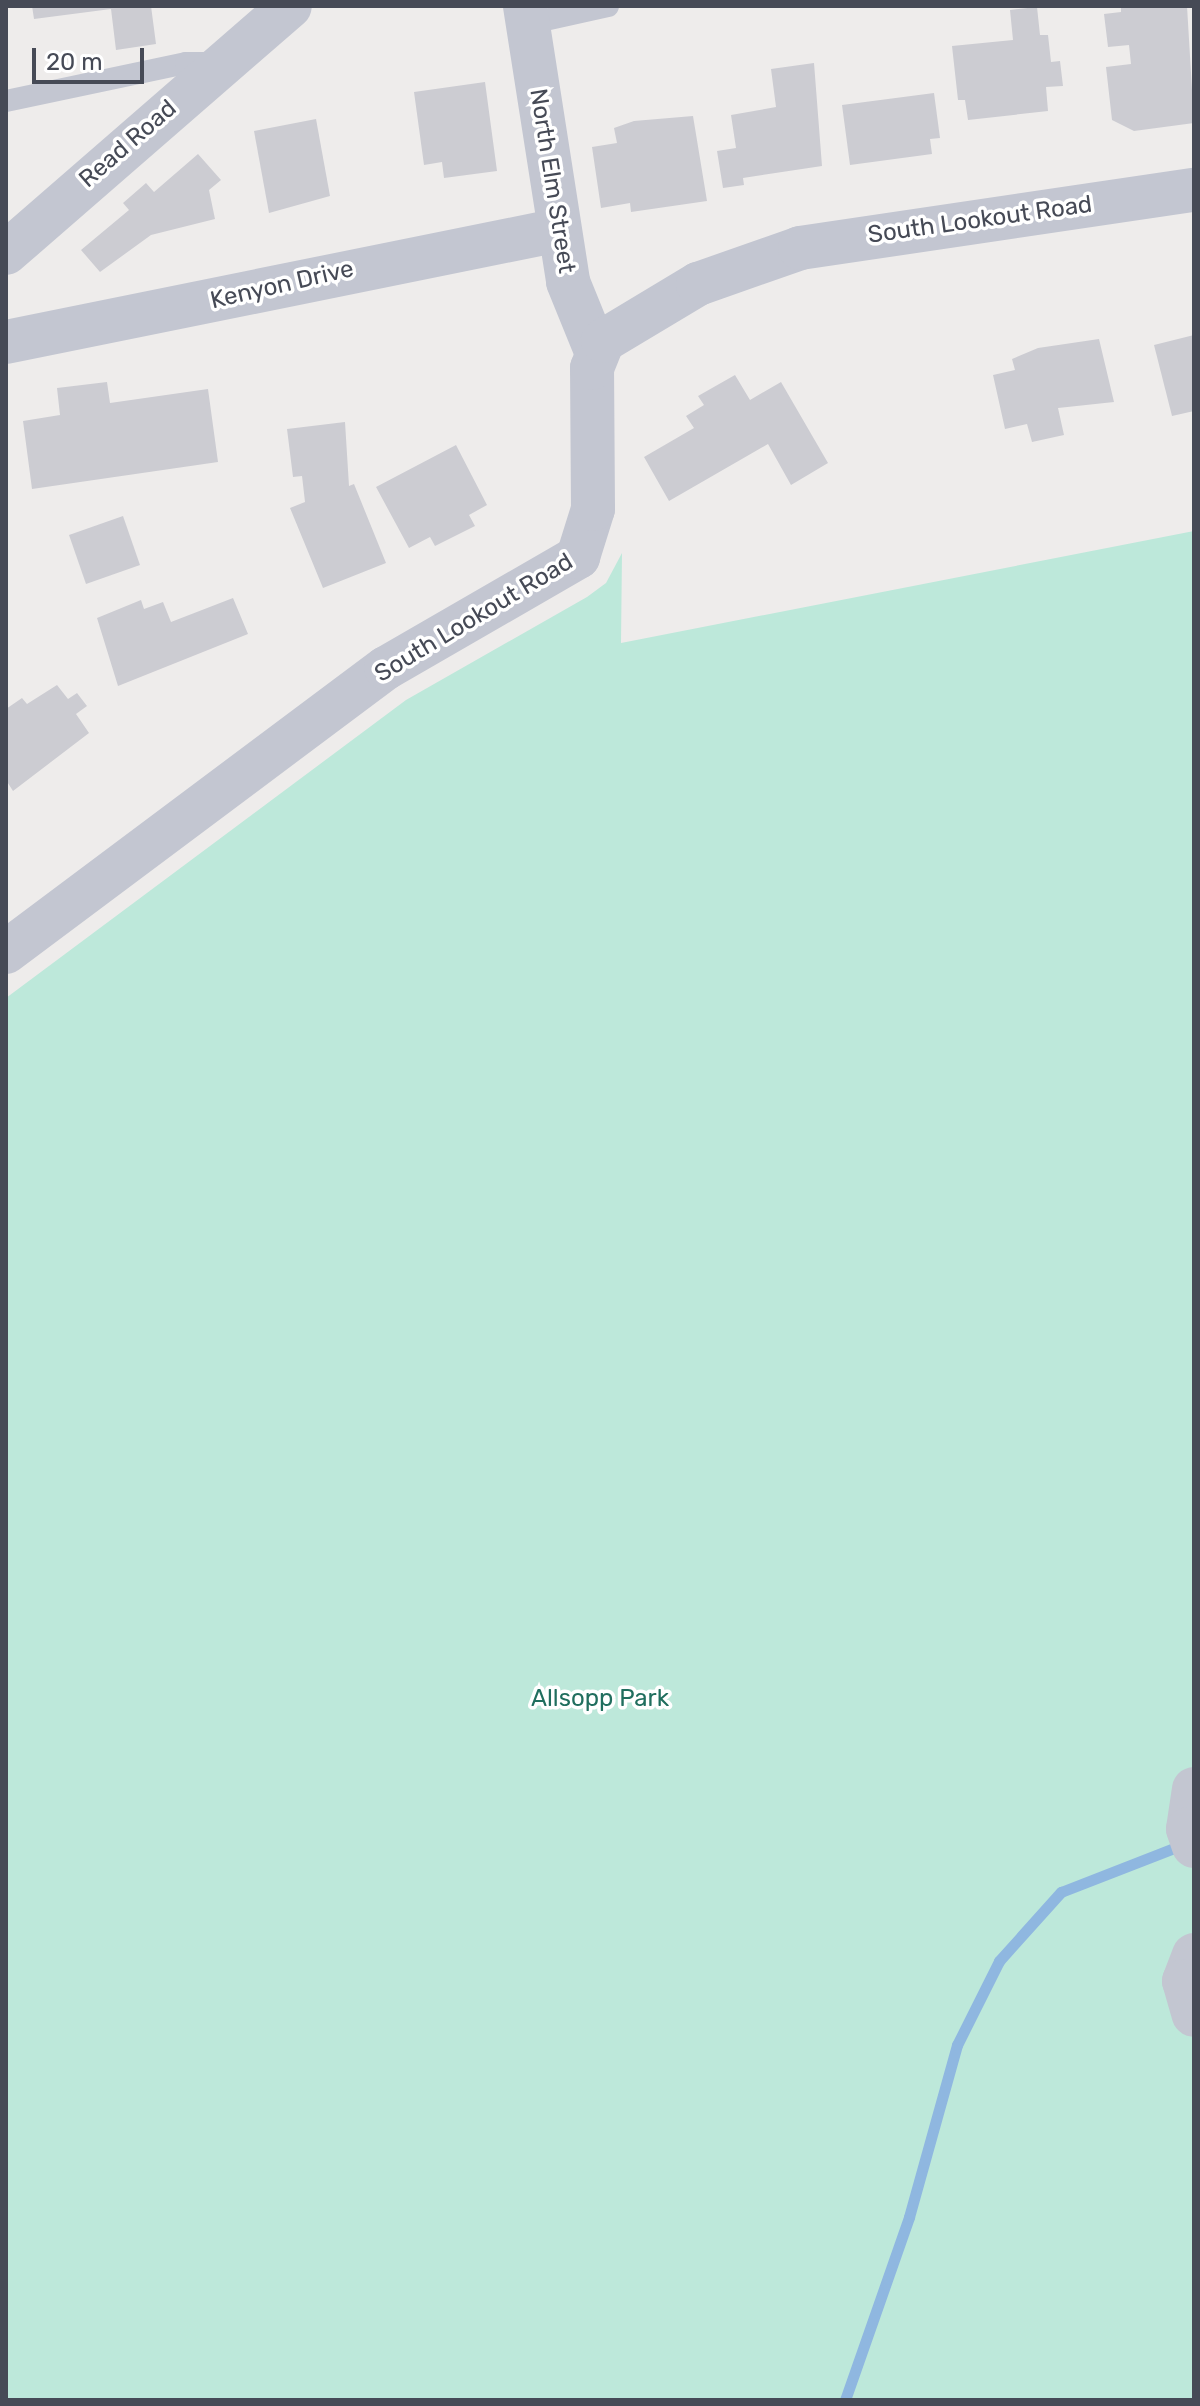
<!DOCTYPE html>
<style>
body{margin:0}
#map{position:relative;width:1200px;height:2406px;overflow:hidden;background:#eeeceb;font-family:Rubik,sans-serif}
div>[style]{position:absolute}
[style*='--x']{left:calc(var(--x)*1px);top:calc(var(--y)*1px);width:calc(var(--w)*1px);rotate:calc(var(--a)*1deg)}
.green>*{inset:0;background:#bde8da}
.stream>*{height:11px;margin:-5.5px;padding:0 5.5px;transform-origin:5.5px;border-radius:5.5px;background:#8fb7e0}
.building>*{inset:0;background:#ccccd2}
.service>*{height:22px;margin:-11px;padding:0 11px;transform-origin:11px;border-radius:11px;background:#c3c6d1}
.minor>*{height:44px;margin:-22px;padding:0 22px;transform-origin:22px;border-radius:22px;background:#c3c6d1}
span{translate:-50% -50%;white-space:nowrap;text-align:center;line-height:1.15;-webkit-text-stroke:7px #fff;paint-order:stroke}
.street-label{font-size:24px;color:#464a56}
.park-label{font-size:24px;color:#206e5e}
.frame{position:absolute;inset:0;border:8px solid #464a56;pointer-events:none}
.scale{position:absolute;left:32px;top:48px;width:112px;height:36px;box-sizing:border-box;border:4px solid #464a56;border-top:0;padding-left:10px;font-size:24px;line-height:28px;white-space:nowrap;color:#464a56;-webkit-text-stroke:6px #fff;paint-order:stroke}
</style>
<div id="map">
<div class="green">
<i style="clip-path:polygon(1194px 531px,1194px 2400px,6px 2400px,6px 998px,406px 700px,587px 597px,606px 583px,622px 553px,621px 643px)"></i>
</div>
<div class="stream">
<i style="--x:845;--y:2400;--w:194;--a:-70.7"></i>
<i style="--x:909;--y:2217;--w:179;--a:-74.4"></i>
<i style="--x:957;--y:2045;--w:94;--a:-63.4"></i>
<i style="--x:999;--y:1961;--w:93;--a:-48.1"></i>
<i style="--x:1061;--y:1892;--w:132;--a:-21.3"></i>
</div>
<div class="building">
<i style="clip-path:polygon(32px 6px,151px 6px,156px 44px,116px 50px,111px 9px,34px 19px)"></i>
<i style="clip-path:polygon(1121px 6px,1187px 6px,1194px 123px,1134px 131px,1112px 120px,1106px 67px,1131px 64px,1129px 45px,1108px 47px,1104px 14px,1121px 12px)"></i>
<i style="clip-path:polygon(1037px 7px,1040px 35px,1048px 35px,1051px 62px,1060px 61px,1063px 86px,1046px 87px,1048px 111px,968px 120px,965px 100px,958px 100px,952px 46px,1013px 40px,1010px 10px)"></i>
<i style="clip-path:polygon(814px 63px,822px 166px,743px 178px,744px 185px,723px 188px,717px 151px,736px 148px,731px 115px,776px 107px,771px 69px)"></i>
<i style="clip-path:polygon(485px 82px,497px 171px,444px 178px,442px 162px,424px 165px,414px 92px)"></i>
<i style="clip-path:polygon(934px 93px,940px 138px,930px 139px,932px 154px,850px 165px,842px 105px)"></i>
<i style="clip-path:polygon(693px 116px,707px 201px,631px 212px,630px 203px,601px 208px,592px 147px,617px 143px,614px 128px,634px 121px)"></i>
<i style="clip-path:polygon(316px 119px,330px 196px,269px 213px,254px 131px)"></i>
<i style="clip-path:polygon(198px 154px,221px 180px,209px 190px,215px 219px,151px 235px,100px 272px,81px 250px,129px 210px,123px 203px,146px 183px,154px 192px)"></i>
<i style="clip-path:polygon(1194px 335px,1194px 411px,1172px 416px,1154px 345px)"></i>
<i style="clip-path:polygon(1099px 339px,1114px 402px,1058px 408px,1064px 435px,1032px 442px,1027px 424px,1005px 429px,993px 375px,1015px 370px,1012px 359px,1038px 348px)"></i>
<i style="clip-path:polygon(735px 375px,750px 400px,781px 382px,828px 463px,791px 485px,768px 444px,669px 501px,644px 457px,694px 428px,686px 416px,704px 405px,698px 396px)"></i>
<i style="clip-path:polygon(107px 382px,110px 403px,208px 389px,218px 462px,32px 489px,23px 421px,60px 415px,57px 388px)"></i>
<i style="clip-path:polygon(345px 422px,349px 486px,354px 484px,386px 563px,323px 588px,290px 508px,305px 502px,302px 476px,293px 477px,287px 429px)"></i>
<i style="clip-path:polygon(456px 445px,487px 505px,469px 515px,475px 526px,435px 546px,430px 537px,409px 548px,376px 487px)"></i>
<i style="clip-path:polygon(123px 516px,140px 565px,86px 584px,69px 535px)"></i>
<i style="clip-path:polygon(233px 598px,248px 634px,118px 686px,97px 618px,141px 600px,144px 609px,163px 602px,171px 622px)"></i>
<i style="clip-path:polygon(57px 685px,68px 699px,77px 693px,87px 706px,76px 714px,89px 733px,13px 791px,6px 780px,6px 709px,22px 698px,27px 704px)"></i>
</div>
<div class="service">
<i style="--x:527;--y:24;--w:83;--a:-12.5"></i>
<i style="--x:6;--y:101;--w:184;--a:-11.9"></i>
<i style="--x:186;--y:63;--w:35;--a:0"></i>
</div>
<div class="minor">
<i style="--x:525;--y:6;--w:279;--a:81.1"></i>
<i style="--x:568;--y:282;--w:74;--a:67.9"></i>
<i style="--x:6;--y:253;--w:376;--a:-41"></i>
<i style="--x:6;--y:342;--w:564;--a:-11.45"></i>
<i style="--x:6;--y:952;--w:474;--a:-36.8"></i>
<i style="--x:386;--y:668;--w:222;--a:-30"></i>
<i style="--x:578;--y:557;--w:50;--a:-72.6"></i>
<i style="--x:593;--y:509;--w:141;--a:-90.4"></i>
<i style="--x:592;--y:368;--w:29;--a:-68"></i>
<i style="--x:603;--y:341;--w:111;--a:-31"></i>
<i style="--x:698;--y:284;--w:108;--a:-19.4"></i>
<i style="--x:800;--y:248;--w:398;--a:-8.4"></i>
<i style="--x:1194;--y:1789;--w:40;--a:98.5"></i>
<i style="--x:1188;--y:1829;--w:18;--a:71"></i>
<i style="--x:1194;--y:1955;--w:28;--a:111"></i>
<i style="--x:1184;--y:1981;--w:35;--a:74"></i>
</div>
<div class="street-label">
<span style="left:128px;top:144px;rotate:-41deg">Read Road</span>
<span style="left:552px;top:181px;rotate:81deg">North Elm Street</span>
<span style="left:980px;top:220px;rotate:-8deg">South Lookout Road</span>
<span style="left:282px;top:285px;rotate:-13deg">Kenyon Drive</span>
<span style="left:474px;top:618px;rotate:-31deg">South Lookout Road</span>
</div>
<div class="park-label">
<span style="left:600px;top:1699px">Allsopp Park</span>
</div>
<div class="frame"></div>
<div class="scale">20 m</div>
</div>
